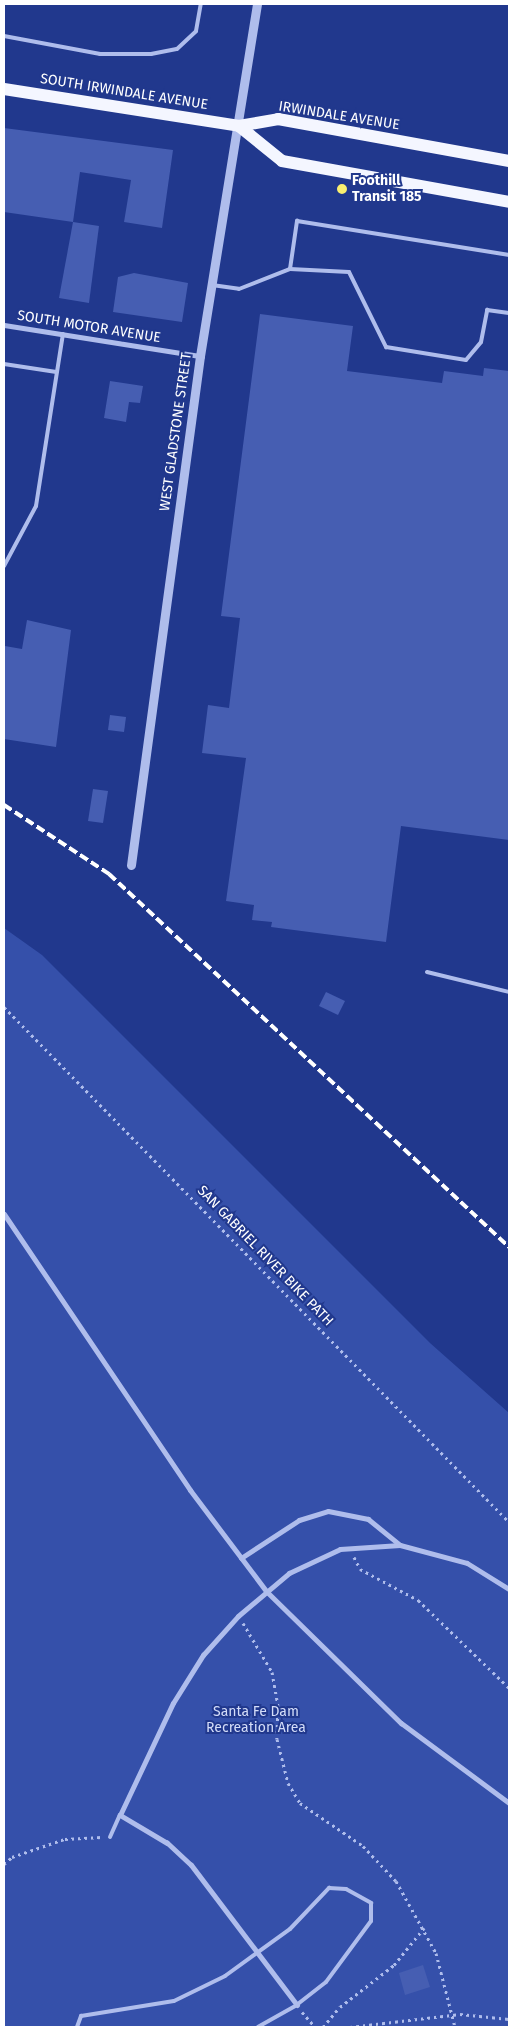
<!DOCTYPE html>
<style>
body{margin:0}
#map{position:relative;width:513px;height:2031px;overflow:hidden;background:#21388d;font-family:"Fira Sans",sans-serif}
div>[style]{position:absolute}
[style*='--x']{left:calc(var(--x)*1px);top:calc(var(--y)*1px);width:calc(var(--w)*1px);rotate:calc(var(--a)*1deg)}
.green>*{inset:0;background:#3550aa}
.building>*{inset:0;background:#465eb2}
.path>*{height:3px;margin-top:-1.5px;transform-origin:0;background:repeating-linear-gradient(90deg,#afbdec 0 2.5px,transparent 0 6.5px)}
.service>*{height:4px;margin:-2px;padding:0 2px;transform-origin:2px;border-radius:2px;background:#afbdec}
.minor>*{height:5px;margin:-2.5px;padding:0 2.5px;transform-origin:2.5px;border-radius:2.5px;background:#afbdec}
.tertiary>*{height:9px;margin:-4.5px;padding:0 4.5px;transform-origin:4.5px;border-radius:4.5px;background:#afbdec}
.primary>*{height:12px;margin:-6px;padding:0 6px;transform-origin:6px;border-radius:6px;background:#f4f6ff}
.rail>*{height:4px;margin-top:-2px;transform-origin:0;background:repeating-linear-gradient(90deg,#fff 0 9px,transparent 0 13px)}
.dots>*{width:14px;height:14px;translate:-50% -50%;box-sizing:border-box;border:2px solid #21388d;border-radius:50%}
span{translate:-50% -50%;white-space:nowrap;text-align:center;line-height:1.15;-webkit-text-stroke:4px #21388d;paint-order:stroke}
.street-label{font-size:14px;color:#fff}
.poi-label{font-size:14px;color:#fff;font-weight:700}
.left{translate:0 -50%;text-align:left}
.park-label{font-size:14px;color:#d4ddf9}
.frame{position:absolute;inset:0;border:5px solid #fff;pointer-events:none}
</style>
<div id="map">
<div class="green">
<i style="clip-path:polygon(4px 928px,42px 955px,430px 1343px,509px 1413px,509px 2027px,4px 2027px)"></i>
</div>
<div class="building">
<i style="clip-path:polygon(4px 128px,173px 150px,162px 228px,124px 222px,131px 180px,80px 172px,73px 222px,4px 212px)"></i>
<i style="clip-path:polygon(73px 222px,99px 226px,89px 303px,59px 298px)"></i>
<i style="clip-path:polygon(134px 273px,188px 283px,182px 322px,113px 312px,118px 277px)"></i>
<i style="clip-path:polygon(260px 314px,353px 326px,347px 371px,442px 383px,444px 371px,483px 376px,484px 368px,509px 371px,509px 840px,401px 826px,386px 942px,271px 927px,272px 922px,252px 920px,254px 905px,226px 901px,246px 758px,202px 753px,208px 705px,229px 708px,240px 618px,221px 616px)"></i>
<i style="clip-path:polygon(110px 381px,143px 386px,140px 403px,129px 402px,126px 422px,104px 418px)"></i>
<i style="clip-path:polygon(27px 620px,71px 630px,56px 747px,4px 739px,5px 646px,22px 649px)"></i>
<i style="clip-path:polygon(110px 715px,126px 717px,124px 732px,108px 730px)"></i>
<i style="clip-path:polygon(93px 789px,108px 791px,103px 823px,88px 821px)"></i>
<i style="clip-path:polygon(326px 992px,345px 1001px,338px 1015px,319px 1006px)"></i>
<i style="clip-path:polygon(423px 1965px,430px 1987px,405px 1995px,399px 1973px)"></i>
</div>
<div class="path">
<i style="--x:4;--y:1007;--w:721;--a:45.56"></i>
<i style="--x:354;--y:1557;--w:13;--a:63"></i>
<i style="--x:360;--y:1569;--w:66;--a:28.1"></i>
<i style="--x:418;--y:1600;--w:127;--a:44"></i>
<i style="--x:243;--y:1623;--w:57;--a:59.4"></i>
<i style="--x:272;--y:1672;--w:34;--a:80"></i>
<i style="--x:278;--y:1705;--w:34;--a:92"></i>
<i style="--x:277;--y:1739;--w:45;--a:76"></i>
<i style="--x:288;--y:1783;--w:23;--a:59"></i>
<i style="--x:300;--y:1803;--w:76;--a:34.3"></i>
<i style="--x:363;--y:1846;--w:48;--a:46.7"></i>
<i style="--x:396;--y:1881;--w:82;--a:60.9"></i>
<i style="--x:436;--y:1953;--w:76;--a:75.6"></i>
<i style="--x:4;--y:1864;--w:11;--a:-41"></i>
<i style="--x:12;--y:1857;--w:56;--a:-18.8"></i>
<i style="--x:65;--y:1839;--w:37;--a:-3"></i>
<i style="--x:302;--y:2012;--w:20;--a:49"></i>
<i style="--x:323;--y:2027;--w:26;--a:-50"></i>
<i style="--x:340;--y:2007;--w:68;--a:-37.9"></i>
<i style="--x:394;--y:1965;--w:48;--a:-51"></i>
<i style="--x:350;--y:2027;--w:111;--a:-6.7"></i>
<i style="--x:460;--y:2014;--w:49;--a:5.8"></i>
</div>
<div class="service">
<i style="--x:4;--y:36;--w:98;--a:10.6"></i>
<i style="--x:100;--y:54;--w:51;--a:0"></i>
<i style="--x:151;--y:54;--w:26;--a:-11"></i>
<i style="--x:177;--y:49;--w:26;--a:-43"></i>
<i style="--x:196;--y:31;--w:27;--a:-80"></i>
<i style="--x:290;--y:269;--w:49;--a:-81.7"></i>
<i style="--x:297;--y:221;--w:215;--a:9.1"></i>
<i style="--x:212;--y:285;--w:27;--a:8"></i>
<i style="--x:239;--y:289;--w:55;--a:-21.4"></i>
<i style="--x:290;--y:269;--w:59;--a:2.9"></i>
<i style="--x:349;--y:272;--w:84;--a:63.7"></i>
<i style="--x:386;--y:347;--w:81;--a:9.2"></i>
<i style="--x:466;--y:360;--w:23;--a:-50"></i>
<i style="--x:481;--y:342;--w:33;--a:-79"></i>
<i style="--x:487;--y:310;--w:22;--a:8"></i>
<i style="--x:4;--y:364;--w:53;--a:8.7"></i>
<i style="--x:4;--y:566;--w:68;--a:-61.9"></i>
<i style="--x:36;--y:506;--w:174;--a:-81.1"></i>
<i style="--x:427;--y:972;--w:84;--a:13.7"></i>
<i style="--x:110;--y:1837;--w:24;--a:-66"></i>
<i style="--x:77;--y:2027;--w:12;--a:-70"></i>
<i style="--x:81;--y:2016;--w:94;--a:-9.2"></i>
<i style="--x:174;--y:2001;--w:57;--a:-26.1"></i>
<i style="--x:225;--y:1976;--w:80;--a:-35.9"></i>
<i style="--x:290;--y:1929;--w:57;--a:-46.4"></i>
<i style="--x:329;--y:1888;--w:17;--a:3"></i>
<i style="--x:346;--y:1889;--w:29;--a:29"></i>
<i style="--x:371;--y:1903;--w:18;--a:90"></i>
<i style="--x:371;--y:1921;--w:76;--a:126.4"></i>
<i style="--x:326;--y:1982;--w:37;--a:142"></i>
<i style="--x:297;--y:2005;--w:45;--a:150.6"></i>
</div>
<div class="minor">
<i style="--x:4;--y:325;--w:198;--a:9"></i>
<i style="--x:4;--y:1214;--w:333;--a:56"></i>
<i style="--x:190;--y:1490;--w:126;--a:53"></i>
<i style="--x:266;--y:1591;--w:189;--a:44.4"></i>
<i style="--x:401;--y:1723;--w:134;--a:36.5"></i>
<i style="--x:241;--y:1558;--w:69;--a:-33.2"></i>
<i style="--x:299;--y:1520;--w:30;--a:-17"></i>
<i style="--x:328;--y:1511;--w:41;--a:11.3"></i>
<i style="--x:368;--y:1519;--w:41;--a:39.1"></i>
<i style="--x:297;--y:2005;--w:176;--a:-127.1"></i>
<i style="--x:191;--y:1865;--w:33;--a:-137"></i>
<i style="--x:167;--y:1843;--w:55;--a:-149.2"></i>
<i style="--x:120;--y:1815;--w:124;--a:-64.7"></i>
<i style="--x:173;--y:1703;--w:57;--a:-58"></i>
<i style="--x:203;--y:1655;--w:52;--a:-48.1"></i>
<i style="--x:238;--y:1616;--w:67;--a:-40.1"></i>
<i style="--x:289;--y:1573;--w:56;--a:-25.2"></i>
<i style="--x:340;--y:1549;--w:60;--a:-3.8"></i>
<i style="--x:400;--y:1545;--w:69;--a:15"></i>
<i style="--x:467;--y:1563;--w:49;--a:31.8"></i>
</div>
<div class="tertiary">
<i style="--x:131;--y:865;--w:514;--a:-82.28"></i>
<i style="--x:200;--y:356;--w:357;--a:-80.8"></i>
</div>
<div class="primary">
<i style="--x:4;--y:89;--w:238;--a:8.9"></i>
<i style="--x:239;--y:126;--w:40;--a:-10"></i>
<i style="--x:278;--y:119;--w:235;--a:10.3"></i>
<i style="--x:239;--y:126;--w:55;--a:39.1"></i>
<i style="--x:282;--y:161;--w:231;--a:10.2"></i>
</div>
<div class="rail">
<i style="--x:4;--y:805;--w:126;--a:33.3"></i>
<i style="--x:109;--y:874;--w:547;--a:43"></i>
</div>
<div class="dots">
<i style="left:342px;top:189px;background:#f9ef70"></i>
</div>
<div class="street-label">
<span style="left:124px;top:92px;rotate:9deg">SOUTH IRWINDALE AVENUE</span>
<span style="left:339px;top:116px;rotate:9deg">IRWINDALE AVENUE</span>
<span style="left:89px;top:327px;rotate:9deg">SOUTH MOTOR AVENUE</span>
<span style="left:176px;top:432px;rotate:-82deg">WEST GLADSTONE STREET</span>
<span style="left:265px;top:1256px;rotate:46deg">SAN GABRIEL RIVER BIKE PATH</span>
</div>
<div class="poi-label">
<span class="left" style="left:352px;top:189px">Foothill<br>Transit 185</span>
</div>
<div class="park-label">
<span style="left:256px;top:1720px">Santa Fe Dam<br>Recreation Area</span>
</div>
<div class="frame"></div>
</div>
